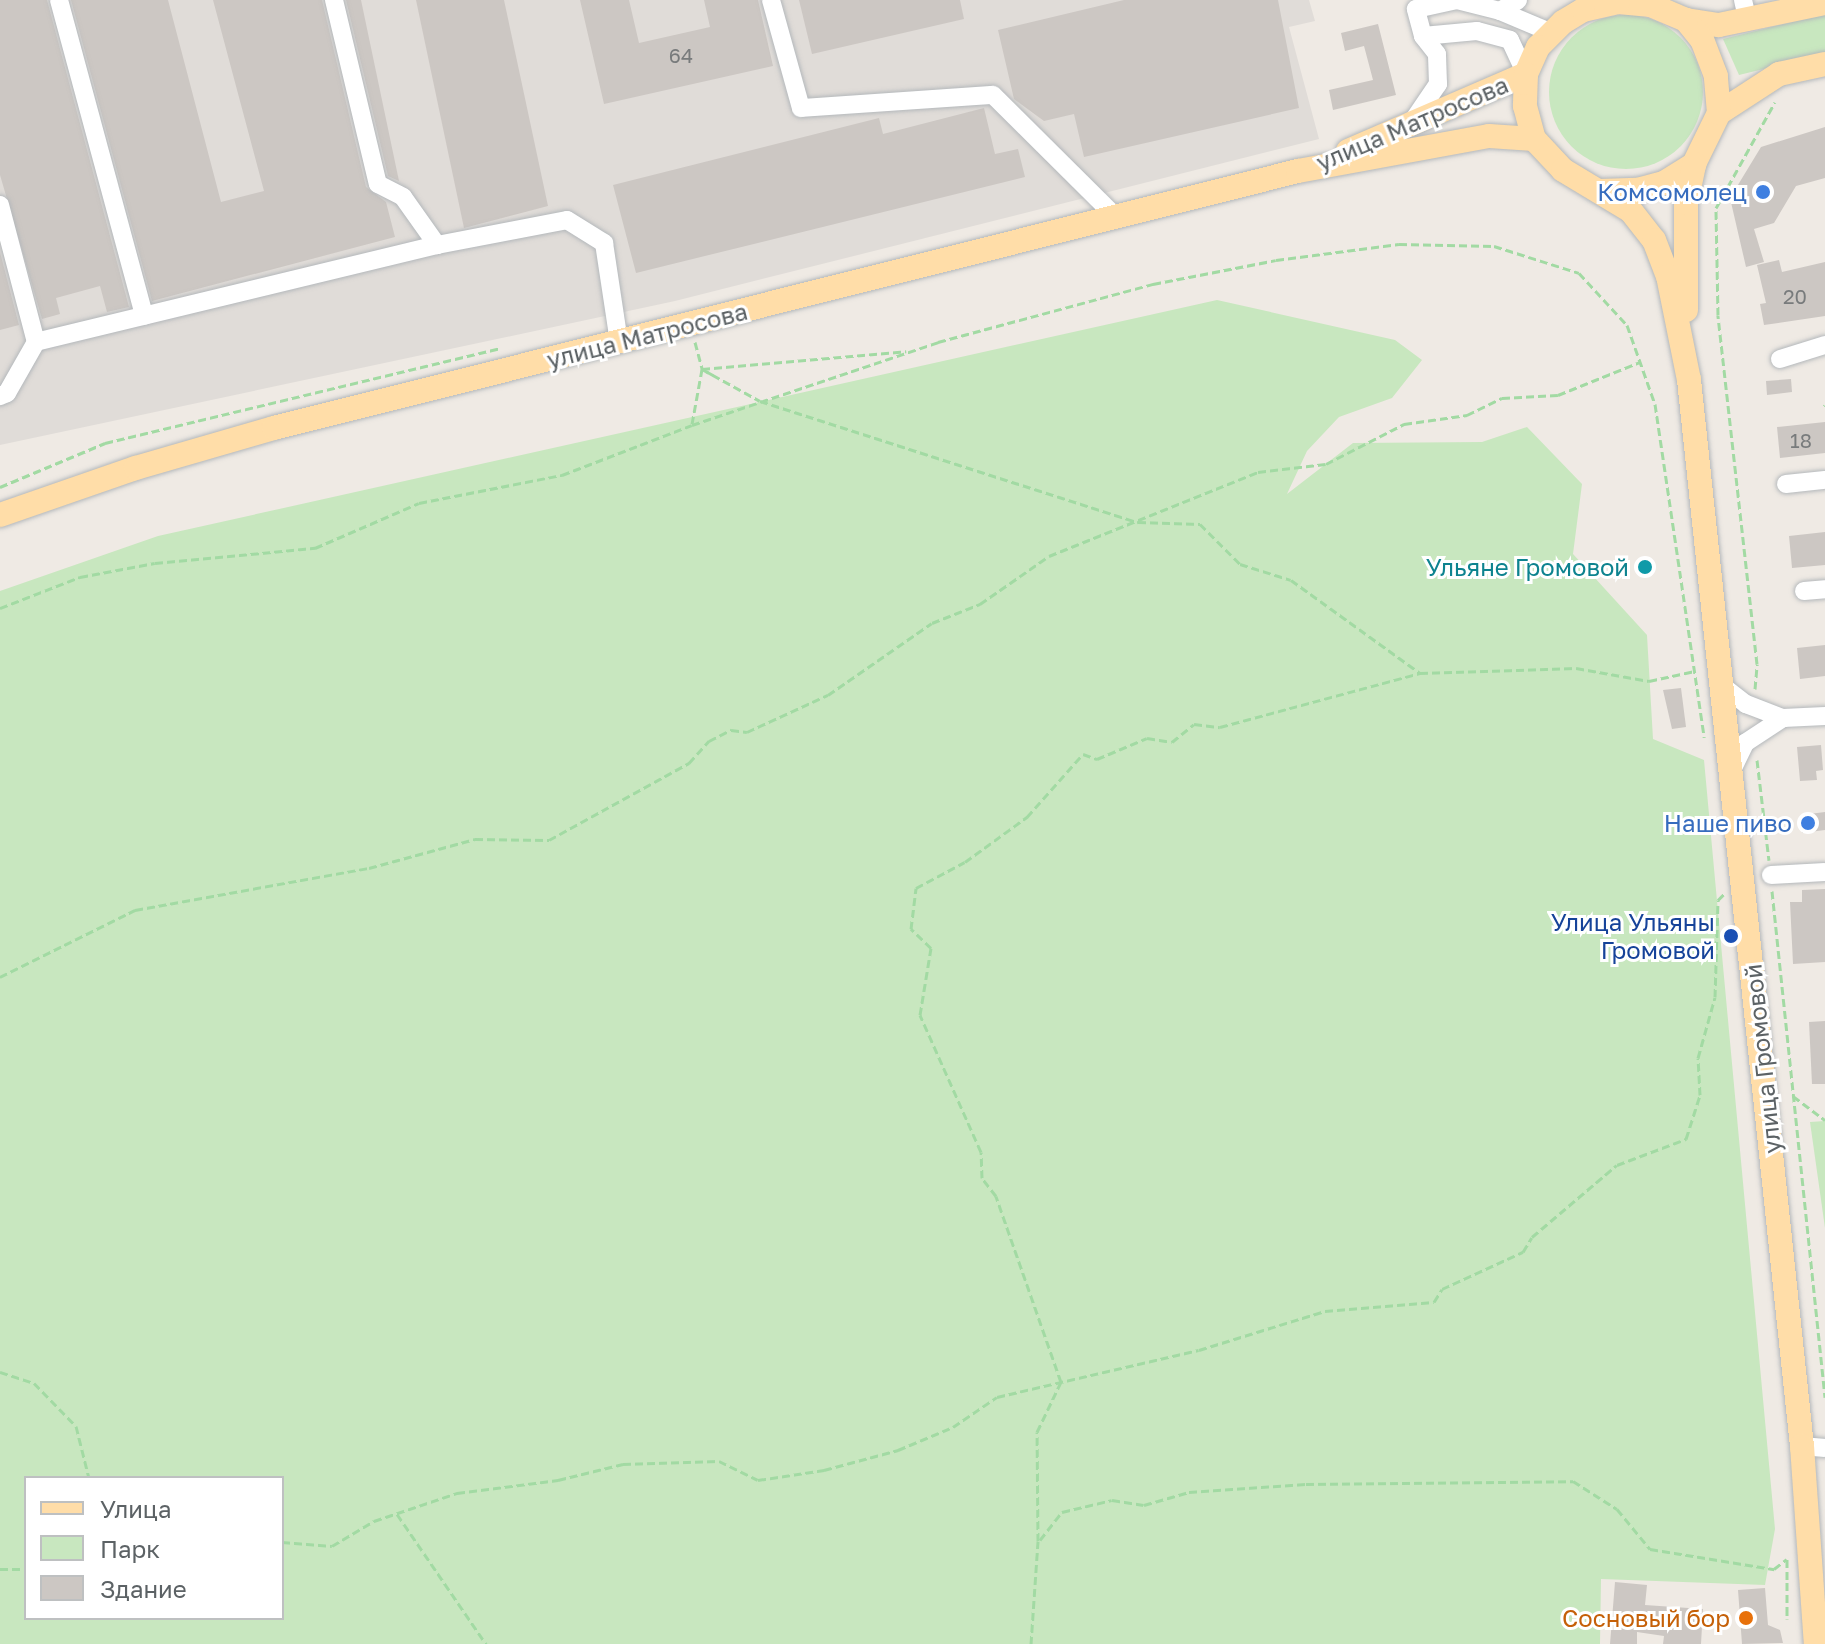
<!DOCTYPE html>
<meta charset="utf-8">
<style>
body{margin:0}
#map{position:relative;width:1825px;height:1644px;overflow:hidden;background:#efeae4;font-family:"Golos Text",sans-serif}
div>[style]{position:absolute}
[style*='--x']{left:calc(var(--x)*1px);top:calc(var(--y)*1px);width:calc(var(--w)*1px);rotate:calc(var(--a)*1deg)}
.industrial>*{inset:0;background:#e0dcd8}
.green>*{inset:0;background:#c8e7bf}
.round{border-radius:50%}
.building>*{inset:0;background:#ccc7c3}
.path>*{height:3px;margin-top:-1.5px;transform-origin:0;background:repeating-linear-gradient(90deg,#a2daa3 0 8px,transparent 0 12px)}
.roads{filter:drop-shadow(0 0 2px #b4b8bb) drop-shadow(0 0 2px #b4b8bb)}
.minor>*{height:18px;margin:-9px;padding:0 9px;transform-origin:9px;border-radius:9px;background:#fff}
.major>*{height:24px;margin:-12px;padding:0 12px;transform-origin:12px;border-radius:12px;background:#ffdda8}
.dots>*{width:22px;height:22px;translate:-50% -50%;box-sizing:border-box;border:4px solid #fff;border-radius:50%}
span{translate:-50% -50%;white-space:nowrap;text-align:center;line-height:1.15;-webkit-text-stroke:6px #fff;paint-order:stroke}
.number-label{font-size:20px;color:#787b7c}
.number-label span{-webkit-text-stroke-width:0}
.street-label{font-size:24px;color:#5c6265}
.shop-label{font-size:24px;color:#366cbe}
.right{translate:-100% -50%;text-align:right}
.culture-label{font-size:24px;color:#0d838f}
.transit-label{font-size:24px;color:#164399}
.food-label{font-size:24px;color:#c56008}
.legend{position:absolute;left:24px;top:1476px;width:260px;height:144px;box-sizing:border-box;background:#fff;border:2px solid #bec0c1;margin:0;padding:10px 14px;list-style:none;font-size:24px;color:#5c6265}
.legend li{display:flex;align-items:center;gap:16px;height:40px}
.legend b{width:40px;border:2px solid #bec0c1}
</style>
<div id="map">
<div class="industrial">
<i style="clip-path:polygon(0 0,1309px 0,1315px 21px,1289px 27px,1319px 139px,675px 301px,0 445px)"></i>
</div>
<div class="green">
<i style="clip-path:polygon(1825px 14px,1825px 54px,1739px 75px,1723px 39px)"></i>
<i class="round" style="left:1549px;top:15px;width:154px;height:154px"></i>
<i style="clip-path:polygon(evenodd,1217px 300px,1395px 340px,1422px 360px,1392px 398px,1339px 417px,1307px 451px,1287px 494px,1353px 443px,1482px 442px,1527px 427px,1582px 484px,1573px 554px,1647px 635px,1653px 739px,1704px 760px,1775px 1529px,1765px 1585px,1601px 1579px,1600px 1644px,0 1644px,0 591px,158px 536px,1217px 300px,26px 1478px,282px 1478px,282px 1618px,26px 1618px,26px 1478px)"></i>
<i style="clip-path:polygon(1825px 1121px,1825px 1228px,1810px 1122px)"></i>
</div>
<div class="building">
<i style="clip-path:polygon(0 0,47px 0,129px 307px,107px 312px,100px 286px,56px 298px,60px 314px,42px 319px,0 175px)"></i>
<i style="clip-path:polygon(71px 0,168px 0,221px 202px,264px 191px,213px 0,322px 0,366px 187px,386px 202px,395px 237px,152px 301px)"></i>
<i style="clip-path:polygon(346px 0,361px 0,399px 181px,388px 176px)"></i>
<i style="clip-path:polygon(416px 0,504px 0,548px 206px,464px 228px)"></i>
<i style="clip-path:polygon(580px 0,629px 0,639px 43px,710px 27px,704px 0,758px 0,773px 66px,604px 104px)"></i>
<i style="clip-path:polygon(799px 0,960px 0,964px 19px,812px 54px)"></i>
<i style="clip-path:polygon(1124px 0,1278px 0,1299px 108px,1084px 157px,1074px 114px,1044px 121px,1014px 99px,998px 30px)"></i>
<i style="clip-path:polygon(1378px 24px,1396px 95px,1333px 110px,1329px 90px,1373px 80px,1364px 46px,1345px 51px,1341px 33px)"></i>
<i style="clip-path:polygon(984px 108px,995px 154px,1018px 149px,1025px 177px,636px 273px,613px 185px,879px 118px,883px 134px)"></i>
<i style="clip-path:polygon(1825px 127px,1825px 178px,1796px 186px,1774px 223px,1754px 229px,1764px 262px,1746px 267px,1730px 198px,1761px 147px)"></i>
<i style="clip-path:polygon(0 252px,19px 325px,0 330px)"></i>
<i style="clip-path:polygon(1779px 260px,1782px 272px,1825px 262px,1825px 316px,1764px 325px,1760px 304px,1766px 303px,1757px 265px)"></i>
<i style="clip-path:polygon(1791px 379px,1792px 392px,1767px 395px,1766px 381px)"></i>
<i style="clip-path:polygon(1825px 422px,1825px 453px,1780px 458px,1777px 427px)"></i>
<i style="clip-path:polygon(1825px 532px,1825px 565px,1792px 568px,1789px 536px)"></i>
<i style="clip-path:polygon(1825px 645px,1825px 676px,1800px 679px,1797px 648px)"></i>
<i style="clip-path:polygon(1681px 688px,1686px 727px,1672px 729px,1663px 690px)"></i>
<i style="clip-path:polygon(1821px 745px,1823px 770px,1816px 771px,1817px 780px,1800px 781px,1797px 747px)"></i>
<i style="clip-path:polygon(1825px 812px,1825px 830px,1802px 833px,1801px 815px)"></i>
<i style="clip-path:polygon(1825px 889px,1825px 962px,1793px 964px,1790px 902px,1802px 902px,1802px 890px)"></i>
<i style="clip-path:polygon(1825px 1021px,1825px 1084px,1812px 1084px,1809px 1022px)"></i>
<i style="clip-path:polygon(1615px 1582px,1647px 1585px,1645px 1605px,1703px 1609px,1701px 1644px,1663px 1644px,1664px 1636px,1637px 1632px,1637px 1644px,1610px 1644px)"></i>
<i style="clip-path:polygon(1765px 1588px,1768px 1625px,1780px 1630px,1783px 1643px,1742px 1644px,1738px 1590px)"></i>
</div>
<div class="path">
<i style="--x:695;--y:342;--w:28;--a:75"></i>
<i style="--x:713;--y:375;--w:13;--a:-151"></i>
<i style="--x:702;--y:369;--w:66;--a:28.9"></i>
<i style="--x:760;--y:401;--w:397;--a:17.8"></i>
<i style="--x:1138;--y:522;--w:62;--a:1.8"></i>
<i style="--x:1200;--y:524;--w:57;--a:45"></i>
<i style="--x:1240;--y:564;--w:53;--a:17.4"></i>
<i style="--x:1291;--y:580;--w:159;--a:35.8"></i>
<i style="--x:1420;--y:673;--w:156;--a:-1.8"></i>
<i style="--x:1576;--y:668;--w:74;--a:10.1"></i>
<i style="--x:1649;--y:681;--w:47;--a:-12.3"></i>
<i style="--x:1824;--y:406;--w:1;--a:-45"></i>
<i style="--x:692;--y:424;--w:56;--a:-79.7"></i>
<i style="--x:702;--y:369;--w:205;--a:-5"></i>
<i style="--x:0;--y:487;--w:114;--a:-22.7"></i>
<i style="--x:105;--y:443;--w:406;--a:-13.5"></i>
<i style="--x:0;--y:608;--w:86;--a:-21.2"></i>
<i style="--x:80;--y:577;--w:76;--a:-10.6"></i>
<i style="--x:155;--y:563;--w:161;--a:-5.4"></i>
<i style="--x:315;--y:548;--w:113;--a:-23.4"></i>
<i style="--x:419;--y:503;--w:146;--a:-11.1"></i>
<i style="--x:562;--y:475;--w:139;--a:-21"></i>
<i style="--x:692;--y:425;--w:260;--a:-18.6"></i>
<i style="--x:938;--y:342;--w:223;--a:-15.1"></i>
<i style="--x:1153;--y:284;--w:125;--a:-11"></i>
<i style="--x:1276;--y:260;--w:124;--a:-7.4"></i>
<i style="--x:1399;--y:244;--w:95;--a:1.2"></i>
<i style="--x:1494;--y:246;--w:89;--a:17.6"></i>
<i style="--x:1579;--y:273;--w:71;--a:47.3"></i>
<i style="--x:1627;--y:325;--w:84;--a:70.5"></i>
<i style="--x:1655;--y:404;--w:337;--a:81.6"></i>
<i style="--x:1755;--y:689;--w:25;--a:-85"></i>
<i style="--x:1757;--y:664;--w:351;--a:-96.4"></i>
<i style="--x:1718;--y:315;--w:107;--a:-91.1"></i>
<i style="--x:1716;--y:208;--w:121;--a:-60.9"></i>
<i style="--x:1757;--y:760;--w:101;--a:83.2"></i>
<i style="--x:1772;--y:891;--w:509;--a:84.02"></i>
<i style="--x:0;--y:977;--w:151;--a:-26.4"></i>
<i style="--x:135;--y:910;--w:238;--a:-10.2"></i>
<i style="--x:369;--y:868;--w:110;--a:-15.3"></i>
<i style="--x:475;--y:839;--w:74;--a:0.8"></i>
<i style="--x:549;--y:840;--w:160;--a:-28.8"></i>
<i style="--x:689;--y:763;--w:30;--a:-48"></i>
<i style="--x:709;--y:741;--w:25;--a:-27"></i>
<i style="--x:731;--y:730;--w:16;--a:7"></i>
<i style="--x:747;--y:732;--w:89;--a:-24.6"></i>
<i style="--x:828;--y:695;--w:126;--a:-34.7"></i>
<i style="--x:932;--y:623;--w:52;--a:-21.6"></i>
<i style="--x:980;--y:604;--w:84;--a:-34.8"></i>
<i style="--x:1049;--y:556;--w:225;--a:-21.9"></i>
<i style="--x:1258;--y:472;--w:68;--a:-6.7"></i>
<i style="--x:1326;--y:464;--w:88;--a:-27.1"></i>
<i style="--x:1404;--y:424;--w:64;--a:-8.1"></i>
<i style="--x:1467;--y:415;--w:39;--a:-26"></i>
<i style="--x:1502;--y:398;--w:56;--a:-3.1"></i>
<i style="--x:1558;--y:395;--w:88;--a:-21.9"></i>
<i style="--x:1793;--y:1096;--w:40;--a:37"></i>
<i style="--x:0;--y:1372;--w:36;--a:18"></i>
<i style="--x:34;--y:1383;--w:60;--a:45.7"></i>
<i style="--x:76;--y:1426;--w:54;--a:76"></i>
<i style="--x:397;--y:1514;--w:158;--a:55.6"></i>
<i style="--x:1040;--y:1540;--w:36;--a:-52"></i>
<i style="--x:1062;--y:1512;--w:51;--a:-13.5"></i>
<i style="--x:1112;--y:1500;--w:32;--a:9"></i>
<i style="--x:1144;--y:1505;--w:47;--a:-16.1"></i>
<i style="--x:1189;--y:1492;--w:117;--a:-3.9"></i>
<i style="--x:1306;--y:1484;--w:267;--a:-0.6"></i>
<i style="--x:1573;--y:1481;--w:52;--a:32.5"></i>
<i style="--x:1617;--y:1509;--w:52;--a:50.5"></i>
<i style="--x:1650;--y:1549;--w:126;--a:9.2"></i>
<i style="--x:1774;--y:1569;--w:16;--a:-38"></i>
<i style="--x:282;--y:1542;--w:50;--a:4.6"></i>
<i style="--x:332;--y:1546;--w:49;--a:-30.8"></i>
<i style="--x:374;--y:1521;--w:88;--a:-18.6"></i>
<i style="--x:457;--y:1493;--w:102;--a:-7.3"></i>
<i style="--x:558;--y:1480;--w:67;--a:-13.8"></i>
<i style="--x:623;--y:1464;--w:96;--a:-1.8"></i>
<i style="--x:719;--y:1461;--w:43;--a:26"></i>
<i style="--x:758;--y:1480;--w:67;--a:-8.6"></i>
<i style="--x:824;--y:1470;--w:77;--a:-15.1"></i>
<i style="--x:898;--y:1450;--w:60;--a:-22.7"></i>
<i style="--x:953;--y:1427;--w:53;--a:-34.3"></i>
<i style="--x:997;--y:1397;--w:207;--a:-13.1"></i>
<i style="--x:1199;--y:1350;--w:132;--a:-17.2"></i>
<i style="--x:1325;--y:1311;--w:109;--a:-4.7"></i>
<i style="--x:1434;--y:1302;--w:15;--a:-58"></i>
<i style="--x:1442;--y:1289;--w:89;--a:-24.6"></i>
<i style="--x:1523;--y:1252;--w:17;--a:-59"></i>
<i style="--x:1532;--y:1237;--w:111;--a:-40.3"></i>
<i style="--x:1617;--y:1165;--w:74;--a:-20.6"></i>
<i style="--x:1686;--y:1139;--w:46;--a:-72.3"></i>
<i style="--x:1700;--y:1095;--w:37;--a:-93"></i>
<i style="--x:1698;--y:1058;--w:63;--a:-74.4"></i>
<i style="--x:1715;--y:997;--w:97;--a:-88.2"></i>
<i style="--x:1718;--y:900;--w:8;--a:-45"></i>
<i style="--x:1787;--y:1559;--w:60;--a:90"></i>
<i style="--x:0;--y:1569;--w:26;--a:0"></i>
<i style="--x:1031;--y:1644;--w:103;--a:-86.1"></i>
<i style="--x:1038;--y:1541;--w:109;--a:-90.5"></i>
<i style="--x:1037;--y:1432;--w:55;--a:-64.4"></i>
<i style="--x:1061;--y:1382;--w:197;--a:-109.3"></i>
<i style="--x:996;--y:1196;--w:23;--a:-128"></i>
<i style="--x:982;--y:1178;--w:26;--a:-92"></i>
<i style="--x:981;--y:1152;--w:150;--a:-114"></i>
<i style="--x:920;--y:1015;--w:68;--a:-80.7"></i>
<i style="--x:931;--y:948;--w:28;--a:-136"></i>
<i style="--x:911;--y:929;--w:41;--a:-83"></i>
<i style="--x:916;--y:888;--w:55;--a:-28"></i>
<i style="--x:965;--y:862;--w:77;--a:-36"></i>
<i style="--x:1027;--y:817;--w:84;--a:-48.4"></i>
<i style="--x:1083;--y:754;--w:15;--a:20"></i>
<i style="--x:1097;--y:759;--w:54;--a:-22.8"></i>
<i style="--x:1147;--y:738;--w:25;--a:9"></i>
<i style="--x:1172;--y:742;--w:28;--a:-39"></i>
<i style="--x:1194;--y:724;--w:26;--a:7"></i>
<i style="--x:1220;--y:727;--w:207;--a:-15.1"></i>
</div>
<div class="roads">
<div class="minor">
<i style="--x:59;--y:0;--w:327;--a:74.9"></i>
<i style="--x:334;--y:0;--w:189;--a:76.6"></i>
<i style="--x:378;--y:184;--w:28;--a:27"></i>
<i style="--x:403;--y:197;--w:59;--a:54.7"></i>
<i style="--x:437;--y:245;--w:132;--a:-10.9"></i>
<i style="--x:567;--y:220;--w:44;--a:31.9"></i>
<i style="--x:604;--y:243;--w:100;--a:81.4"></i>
<i style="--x:771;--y:0;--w:112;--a:74.5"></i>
<i style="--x:801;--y:108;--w:192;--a:-3.9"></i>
<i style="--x:993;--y:95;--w:175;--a:44.8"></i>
<i style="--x:1743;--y:0;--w:22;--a:77"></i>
<i style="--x:1500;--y:11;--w:56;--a:22.9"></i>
<i style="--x:1423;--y:36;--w:54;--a:-5.3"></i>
<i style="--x:1477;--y:31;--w:34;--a:15"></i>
<i style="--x:1510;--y:40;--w:38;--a:65"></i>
<i style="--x:1410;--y:125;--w:50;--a:-55.7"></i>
<i style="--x:1438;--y:84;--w:30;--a:-92"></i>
<i style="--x:1437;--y:54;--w:23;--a:-128"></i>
<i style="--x:1423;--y:36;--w:28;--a:-105"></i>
<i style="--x:1416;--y:9;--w:42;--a:-12.4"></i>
<i style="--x:1457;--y:0;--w:44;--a:14.3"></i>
<i style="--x:1500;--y:11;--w:21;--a:-31"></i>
<i style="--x:0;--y:205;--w:142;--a:75.3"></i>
<i style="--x:36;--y:342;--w:59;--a:119.6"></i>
<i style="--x:7;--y:393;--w:8;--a:157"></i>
<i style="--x:36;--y:342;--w:413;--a:-13.6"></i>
<i style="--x:1780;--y:359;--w:47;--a:-17.3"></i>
<i style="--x:1786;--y:484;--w:39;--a:-6"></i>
<i style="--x:1804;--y:591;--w:21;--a:-5"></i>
<i style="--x:1724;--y:687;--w:28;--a:38"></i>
<i style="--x:1746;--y:704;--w:40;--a:21"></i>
<i style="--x:1783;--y:718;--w:42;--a:-2.7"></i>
<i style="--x:1733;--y:768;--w:28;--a:-64"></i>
<i style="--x:1745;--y:743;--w:45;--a:-33.3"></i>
<i style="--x:1771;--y:875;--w:54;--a:-3.2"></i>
<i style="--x:1802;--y:1446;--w:23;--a:5"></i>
</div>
<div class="major">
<i style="--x:1686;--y:20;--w:33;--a:9"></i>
<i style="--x:1719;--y:25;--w:108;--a:-11.7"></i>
<i style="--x:1719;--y:113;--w:72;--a:-33"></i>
<i style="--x:1779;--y:74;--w:47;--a:-12.3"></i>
<i style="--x:1348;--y:151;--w:194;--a:-23.4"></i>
<i style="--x:1600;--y:191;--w:37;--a:-2"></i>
<i style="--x:1637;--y:190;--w:28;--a:-15"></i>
<i style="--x:1664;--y:183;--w:36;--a:-32"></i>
<i style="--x:1694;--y:164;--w:57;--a:-63.9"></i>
<i style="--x:1719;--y:113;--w:37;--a:-95"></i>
<i style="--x:1716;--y:76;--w:39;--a:-111"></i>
<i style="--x:1702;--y:40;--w:26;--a:-129"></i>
<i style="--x:1686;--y:20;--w:38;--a:-157"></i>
<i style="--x:1651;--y:5;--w:33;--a:-175"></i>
<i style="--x:1618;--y:2;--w:36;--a:167"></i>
<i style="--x:1583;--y:10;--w:23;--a:149"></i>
<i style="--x:1563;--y:22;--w:35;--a:135"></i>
<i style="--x:1538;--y:47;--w:30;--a:114"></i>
<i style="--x:1526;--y:74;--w:32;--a:92"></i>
<i style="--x:1525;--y:106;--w:34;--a:75"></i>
<i style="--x:1534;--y:139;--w:42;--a:46.9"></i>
<i style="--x:1563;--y:170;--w:79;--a:31.1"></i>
<i style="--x:1631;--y:211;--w:37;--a:52"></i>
<i style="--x:1654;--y:240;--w:39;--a:69"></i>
<i style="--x:1668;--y:276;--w:106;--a:78.6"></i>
<i style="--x:1689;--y:380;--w:1072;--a:83.95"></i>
<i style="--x:1802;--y:1446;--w:198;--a:86"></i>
<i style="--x:1686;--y:310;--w:107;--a:-90"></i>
<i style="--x:1686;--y:203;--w:40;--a:-78"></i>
<i style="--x:0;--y:515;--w:144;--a:-19.1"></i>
<i style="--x:136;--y:468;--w:144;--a:-16.2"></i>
<i style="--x:274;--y:428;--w:1056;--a:-14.09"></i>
<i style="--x:1298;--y:171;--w:194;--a:-10.4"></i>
<i style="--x:1489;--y:136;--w:45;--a:3.8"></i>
</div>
</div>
<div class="dots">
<i style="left:1763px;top:192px;background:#3f7fe0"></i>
<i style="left:1645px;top:567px;background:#0f9aa8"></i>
<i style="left:1808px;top:823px;background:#3f7fe0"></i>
<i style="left:1731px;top:936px;background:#1a4fb4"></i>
<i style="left:1746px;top:1618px;background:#e8710a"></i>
</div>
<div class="number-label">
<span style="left:681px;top:55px">64</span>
<span style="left:1795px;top:296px">20</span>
<span style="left:1801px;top:440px">18</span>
</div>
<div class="street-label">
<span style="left:1412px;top:123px;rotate:-23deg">улица Матросова</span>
<span style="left:647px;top:335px;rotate:-14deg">улица Матросова</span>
<span style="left:1762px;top:1059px;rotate:-96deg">улица Громовой</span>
</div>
<div class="shop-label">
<span class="right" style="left:1747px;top:192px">Комсомолец</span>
<span class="right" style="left:1792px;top:823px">Наше пиво</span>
</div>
<div class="culture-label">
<span class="right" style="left:1629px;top:567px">Ульяне Громовой</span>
</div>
<div class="transit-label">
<span class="right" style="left:1715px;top:936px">Улица Ульяны<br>Громовой</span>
</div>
<div class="food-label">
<span class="right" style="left:1730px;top:1618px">Сосновый бор</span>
</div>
<ul class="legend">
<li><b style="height:10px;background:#ffdda8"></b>Улица</li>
<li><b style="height:22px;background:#c8e7bf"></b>Парк</li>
<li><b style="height:22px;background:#ccc7c3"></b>Здание</li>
</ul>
</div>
